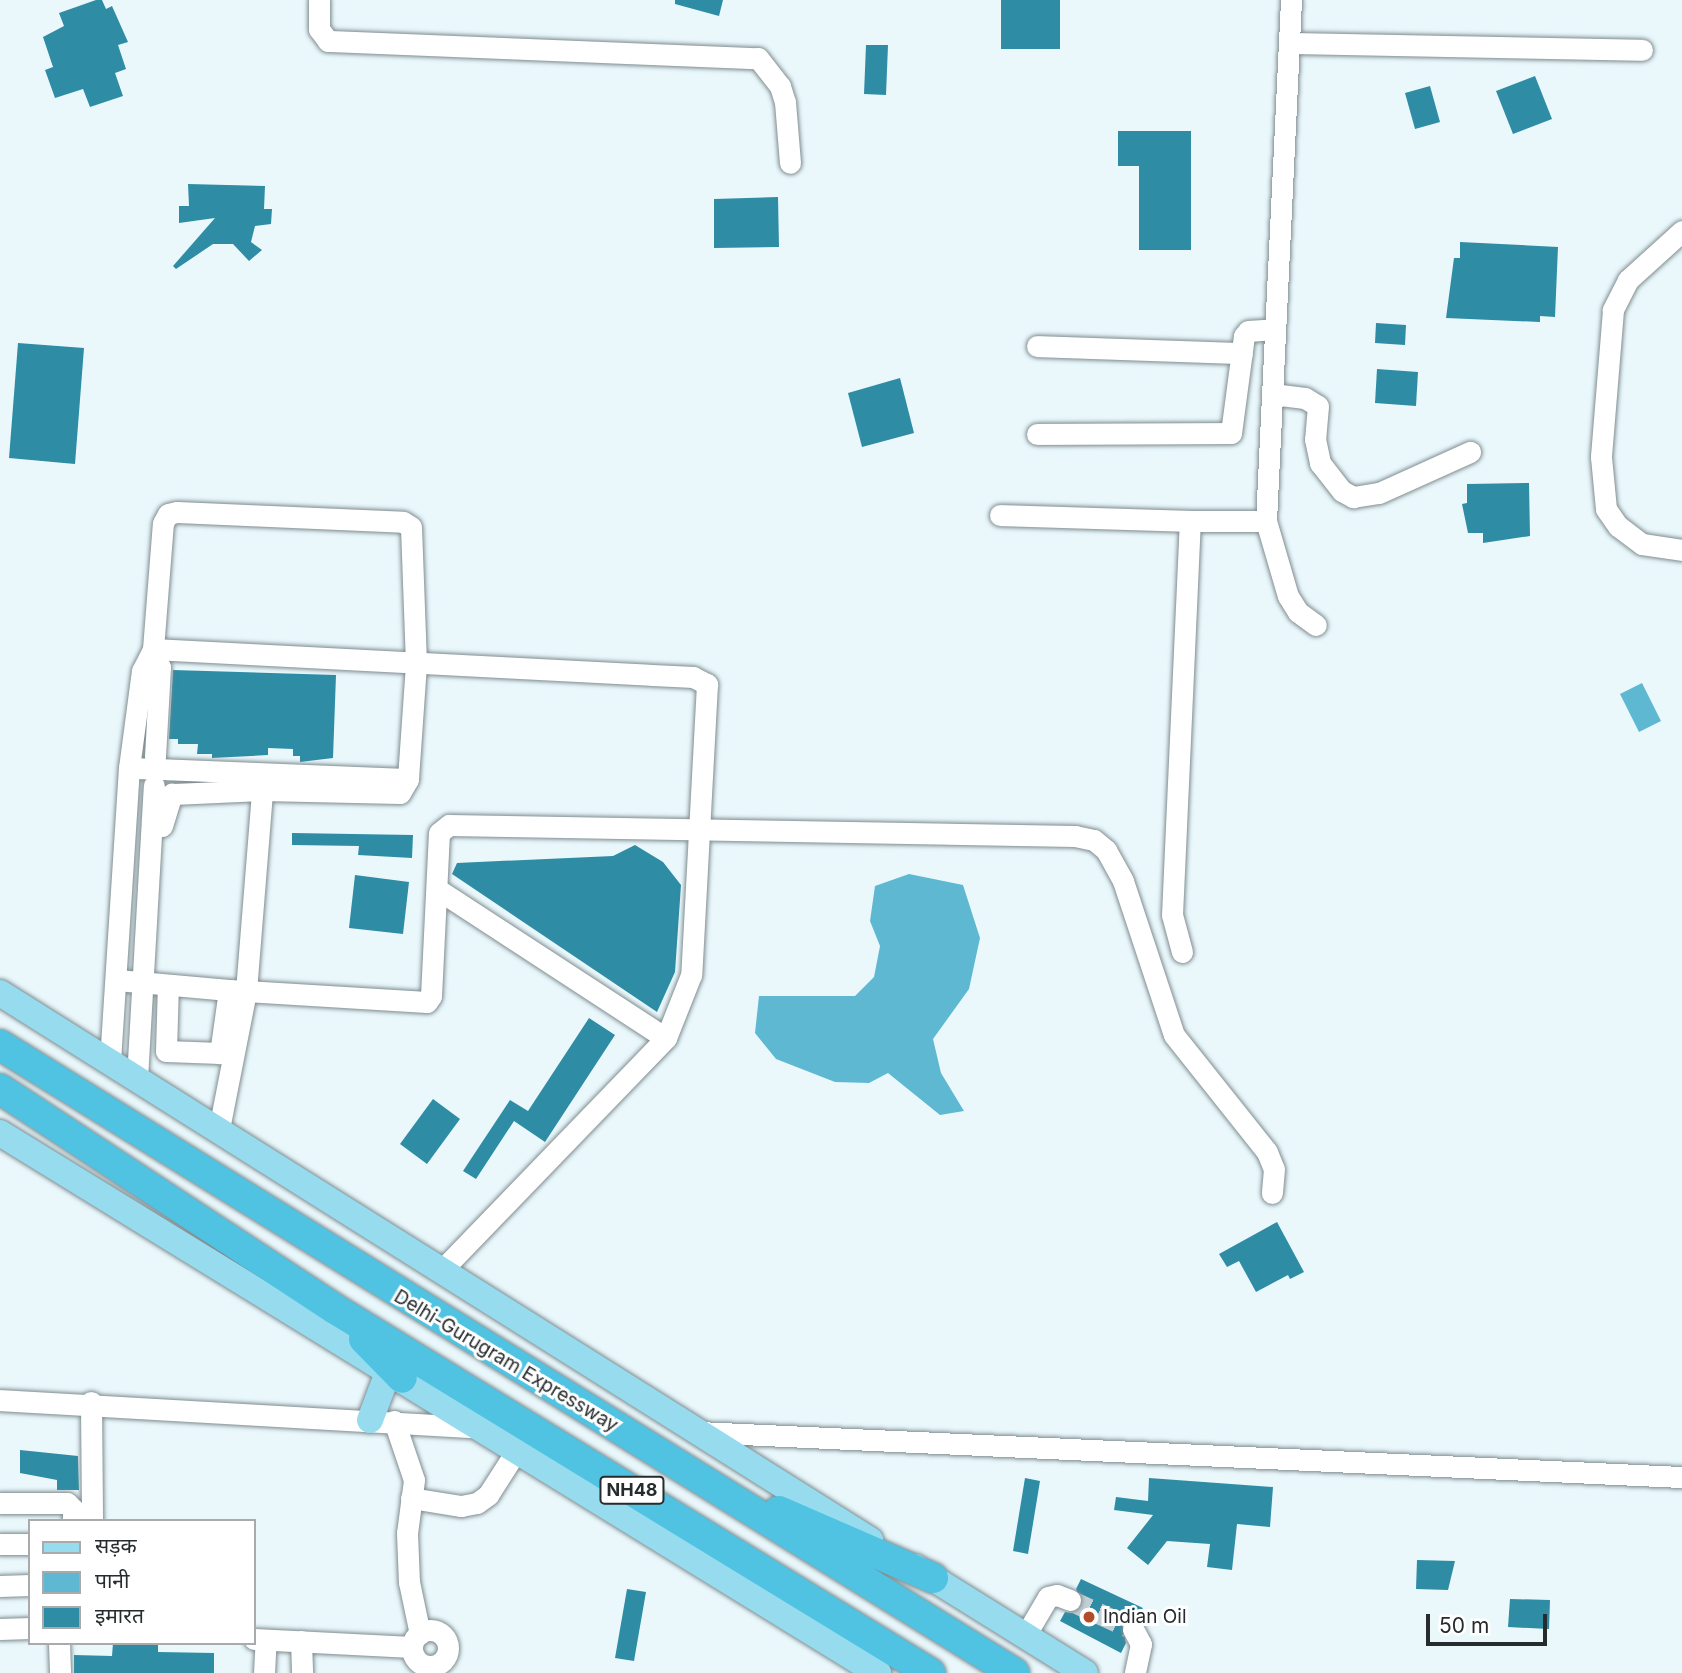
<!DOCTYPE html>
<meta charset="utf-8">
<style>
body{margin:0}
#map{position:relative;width:1682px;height:1673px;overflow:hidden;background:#eaf8fc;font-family:Inter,"Noto Sans Devanagari",sans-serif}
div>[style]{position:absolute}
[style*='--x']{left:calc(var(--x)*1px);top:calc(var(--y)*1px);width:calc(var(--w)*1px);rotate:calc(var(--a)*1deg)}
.water>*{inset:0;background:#5eb8d2}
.building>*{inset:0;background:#2e8ca5}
.minor-tunnel>*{height:21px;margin-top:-10.5px;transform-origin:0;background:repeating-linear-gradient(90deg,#c3cfd3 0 21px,transparent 0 31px)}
.roads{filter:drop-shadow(0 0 2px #7f8c90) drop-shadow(0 0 2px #7f8c90)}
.minor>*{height:21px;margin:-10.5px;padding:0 10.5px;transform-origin:10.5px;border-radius:10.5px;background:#fff}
.minor>.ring{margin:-10.5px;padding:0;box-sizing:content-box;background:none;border:21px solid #fff;border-radius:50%}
.major>*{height:26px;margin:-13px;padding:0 13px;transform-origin:13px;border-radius:13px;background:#96dbee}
.highway>*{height:30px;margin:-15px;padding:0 15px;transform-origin:15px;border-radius:15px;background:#50c3e3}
.dots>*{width:19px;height:19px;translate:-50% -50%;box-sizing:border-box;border:4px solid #fff;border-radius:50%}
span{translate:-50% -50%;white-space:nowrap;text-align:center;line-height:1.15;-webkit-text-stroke:6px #fff;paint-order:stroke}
.shield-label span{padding:2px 5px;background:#fff;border:2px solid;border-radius:5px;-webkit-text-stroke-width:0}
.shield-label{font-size:18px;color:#262b2d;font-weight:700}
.street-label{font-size:19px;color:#262b2d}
.poi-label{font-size:19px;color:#262b2d}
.left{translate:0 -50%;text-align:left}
.legend{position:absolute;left:28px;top:1519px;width:228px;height:126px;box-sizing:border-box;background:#fff;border:2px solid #a8aaab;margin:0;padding:9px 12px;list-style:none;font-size:21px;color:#262b2d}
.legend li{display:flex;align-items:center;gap:14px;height:35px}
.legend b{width:35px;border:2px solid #a8aaab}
.scale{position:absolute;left:1426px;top:1614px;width:121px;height:32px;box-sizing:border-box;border:4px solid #262b2d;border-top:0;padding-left:9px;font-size:21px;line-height:24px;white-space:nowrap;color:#262b2d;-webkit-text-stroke:5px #fff;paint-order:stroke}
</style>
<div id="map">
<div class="water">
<i style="clip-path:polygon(1642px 683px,1661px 721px,1639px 732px,1620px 694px)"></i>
<i style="clip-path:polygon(909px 874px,963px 885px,980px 938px,969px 989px,933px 1039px,941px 1073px,964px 1111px,940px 1115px,888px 1073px,869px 1083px,835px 1082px,776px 1059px,755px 1033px,759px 996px,855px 996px,874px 977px,880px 946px,870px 921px,875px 886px)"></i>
</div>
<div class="building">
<i style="clip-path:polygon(96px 0,102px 0,106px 9px,112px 6px,128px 42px,118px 45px,126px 69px,115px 73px,123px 96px,90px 107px,83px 89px,55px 98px,45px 70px,53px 67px,43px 37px,64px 26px,59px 13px)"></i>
<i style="clip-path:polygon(675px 0,723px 0,719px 16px,675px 4px)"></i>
<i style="clip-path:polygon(1001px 0,1060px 0,1060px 49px,1001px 49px)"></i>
<i style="clip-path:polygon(866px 45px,888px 45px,886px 95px,864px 94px)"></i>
<i style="clip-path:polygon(1535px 76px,1552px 119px,1513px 134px,1496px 91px)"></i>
<i style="clip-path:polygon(1430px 86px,1440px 122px,1415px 129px,1405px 93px)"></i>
<i style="clip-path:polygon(1118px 131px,1191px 131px,1191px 250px,1139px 250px,1139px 166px,1118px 166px)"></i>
<i style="clip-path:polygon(188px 184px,265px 186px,264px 209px,272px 209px,271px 224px,255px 226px,251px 242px,262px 250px,249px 261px,233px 244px,213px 244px,176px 269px,173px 266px,215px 218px,179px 223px,179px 206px,189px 206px)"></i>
<i style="clip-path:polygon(778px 197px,779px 247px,714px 248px,714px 199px)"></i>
<i style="clip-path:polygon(1460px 242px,1558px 247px,1555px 317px,1540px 316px,1540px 322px,1446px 318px,1454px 258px,1460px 258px)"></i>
<i style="clip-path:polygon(1376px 323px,1406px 325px,1405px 345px,1375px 343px)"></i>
<i style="clip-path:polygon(18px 343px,84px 348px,75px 464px,9px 458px)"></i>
<i style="clip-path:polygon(1377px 369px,1418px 372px,1416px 406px,1375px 403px)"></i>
<i style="clip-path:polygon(900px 378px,914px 433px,862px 447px,848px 393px)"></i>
<i style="clip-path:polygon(1529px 483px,1530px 536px,1483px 543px,1483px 533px,1468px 533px,1462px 504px,1467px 503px,1467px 484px)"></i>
<i style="clip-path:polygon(173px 670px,336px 675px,333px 758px,300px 762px,300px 756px,293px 756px,293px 749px,268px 748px,268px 755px,212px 758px,212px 754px,197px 754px,198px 744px,178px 744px,178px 739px,169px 739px)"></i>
<i style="clip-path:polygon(292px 833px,413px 835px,412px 858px,358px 855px,359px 846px,292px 845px)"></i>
<i style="clip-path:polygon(635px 845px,663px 862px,681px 885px,675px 972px,657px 1012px,452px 874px,457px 863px,613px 856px)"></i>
<i style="clip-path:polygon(355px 875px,409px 882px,403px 934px,349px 928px)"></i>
<i style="clip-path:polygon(589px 1018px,615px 1035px,545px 1142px,514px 1121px,476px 1179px,463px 1171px,510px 1100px,528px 1111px)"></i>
<i style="clip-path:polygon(433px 1099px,460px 1119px,427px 1164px,400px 1144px)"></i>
<i style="clip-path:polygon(1277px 1222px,1304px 1272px,1290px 1279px,1288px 1275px,1256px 1292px,1239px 1261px,1227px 1267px,1219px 1254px)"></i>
<i style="clip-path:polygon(20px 1450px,78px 1456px,79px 1490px,57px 1490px,57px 1480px,20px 1473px)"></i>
<i style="clip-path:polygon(1025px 1478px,1040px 1481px,1028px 1554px,1013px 1551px)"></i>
<i style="clip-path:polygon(1149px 1478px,1273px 1487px,1270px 1527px,1237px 1524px,1232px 1570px,1207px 1567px,1210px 1544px,1167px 1541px,1148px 1565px,1127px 1548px,1153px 1515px,1114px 1510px,1116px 1497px,1148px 1501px)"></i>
<i style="clip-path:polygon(1417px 1560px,1455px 1561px,1448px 1590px,1416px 1589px)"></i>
<i style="clip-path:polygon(1081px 1579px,1143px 1608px,1138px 1617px,1122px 1623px,1126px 1643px,1121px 1653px,1060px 1621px,1065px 1612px,1073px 1613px,1082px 1605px,1076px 1589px)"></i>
<i style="clip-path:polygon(627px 1589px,646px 1592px,634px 1661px,615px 1658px)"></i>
<i style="clip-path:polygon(1510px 1599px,1550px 1600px,1549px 1629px,1508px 1627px)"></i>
<i style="clip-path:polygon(113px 1643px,158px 1643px,158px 1652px,214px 1653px,214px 1673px,74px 1673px,74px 1655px,112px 1656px)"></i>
</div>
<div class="minor-tunnel">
<i style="--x:1070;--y:1600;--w:69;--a:24.7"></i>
</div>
<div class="roads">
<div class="minor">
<i style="--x:319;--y:0;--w:29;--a:90"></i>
<i style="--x:319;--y:29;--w:15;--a:53"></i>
<i style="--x:328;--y:41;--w:430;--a:2.3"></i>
<i style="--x:758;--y:58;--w:36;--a:52"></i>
<i style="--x:780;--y:86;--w:17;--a:73"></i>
<i style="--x:785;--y:102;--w:61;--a:85.3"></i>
<i style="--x:1290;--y:43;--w:352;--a:1.1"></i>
<i style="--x:1682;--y:231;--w:73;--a:137.8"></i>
<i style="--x:1628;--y:280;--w:34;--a:117"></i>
<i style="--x:1613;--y:310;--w:147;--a:94.7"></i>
<i style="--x:1601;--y:457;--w:52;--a:84.5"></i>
<i style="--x:1606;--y:509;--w:21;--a:55"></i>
<i style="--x:1618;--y:526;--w:30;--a:37"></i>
<i style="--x:1642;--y:544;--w:40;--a:8.5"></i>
<i style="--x:1037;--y:346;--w:205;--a:2"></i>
<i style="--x:1272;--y:394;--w:33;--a:7"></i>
<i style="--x:1305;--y:398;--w:15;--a:32"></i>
<i style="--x:1318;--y:406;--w:33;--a:95"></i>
<i style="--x:1315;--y:439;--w:25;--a:78"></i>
<i style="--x:1320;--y:463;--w:36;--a:52"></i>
<i style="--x:1342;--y:491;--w:13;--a:29"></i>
<i style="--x:1353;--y:497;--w:26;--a:-9"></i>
<i style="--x:1379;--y:493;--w:100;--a:-24.3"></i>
<i style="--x:1037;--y:434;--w:194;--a:-0.3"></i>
<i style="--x:1231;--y:433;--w:98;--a:-82.4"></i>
<i style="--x:1244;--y:336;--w:6;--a:-51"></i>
<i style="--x:1248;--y:331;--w:27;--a:-4"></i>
<i style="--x:1000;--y:515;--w:190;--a:1.8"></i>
<i style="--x:1266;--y:521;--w:78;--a:73.7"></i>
<i style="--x:1288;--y:596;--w:19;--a:58"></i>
<i style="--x:1298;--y:612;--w:22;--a:36"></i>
<i style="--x:153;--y:649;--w:541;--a:2.97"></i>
<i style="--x:693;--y:677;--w:16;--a:27"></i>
<i style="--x:707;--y:684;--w:291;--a:93.1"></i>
<i style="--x:691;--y:975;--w:68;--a:111.6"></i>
<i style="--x:666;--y:1038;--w:324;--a:134"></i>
<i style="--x:152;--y:652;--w:17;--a:62"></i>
<i style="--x:160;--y:667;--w:90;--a:93.2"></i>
<i style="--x:162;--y:826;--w:34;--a:-73"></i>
<i style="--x:172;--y:794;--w:90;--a:-2.5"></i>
<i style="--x:437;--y:889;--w:273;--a:33.1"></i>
<i style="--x:1182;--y:952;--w:38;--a:-105"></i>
<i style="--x:1172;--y:915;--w:394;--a:-87.4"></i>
<i style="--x:1190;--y:521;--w:76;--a:0"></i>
<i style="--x:1266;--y:521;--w:522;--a:-87.25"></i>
<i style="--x:117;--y:980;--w:112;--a:5.1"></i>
<i style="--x:229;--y:990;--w:64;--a:98.1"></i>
<i style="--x:220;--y:1053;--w:54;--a:-177.9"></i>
<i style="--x:166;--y:1051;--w:66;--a:-88.3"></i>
<i style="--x:229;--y:990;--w:198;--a:3.5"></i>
<i style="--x:427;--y:1002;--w:7;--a:-56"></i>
<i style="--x:431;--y:996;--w:163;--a:-87.2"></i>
<i style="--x:439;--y:833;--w:13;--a:-39"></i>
<i style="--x:449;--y:825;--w:626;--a:1.01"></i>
<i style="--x:1075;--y:836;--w:19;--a:12"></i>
<i style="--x:1094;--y:840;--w:16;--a:40"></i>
<i style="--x:1106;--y:850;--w:35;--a:61"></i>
<i style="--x:1123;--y:881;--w:162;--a:71.7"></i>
<i style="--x:1174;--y:1035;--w:149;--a:51.5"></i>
<i style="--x:1267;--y:1152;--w:18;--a:68"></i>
<i style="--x:1274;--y:1169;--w:24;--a:95"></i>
<i style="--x:110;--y:1061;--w:294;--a:-86.3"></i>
<i style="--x:129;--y:768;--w:98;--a:-82.4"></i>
<i style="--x:142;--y:671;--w:25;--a:-63"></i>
<i style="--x:153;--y:649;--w:126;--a:-85.5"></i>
<i style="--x:163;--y:523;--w:10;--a:-61"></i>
<i style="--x:168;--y:514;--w:9;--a:-13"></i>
<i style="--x:177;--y:512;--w:226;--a:2.5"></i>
<i style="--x:403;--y:522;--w:9;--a:32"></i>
<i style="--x:411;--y:527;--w:137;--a:87.9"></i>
<i style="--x:416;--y:664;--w:115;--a:94"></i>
<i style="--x:408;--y:779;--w:279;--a:-177.7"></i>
<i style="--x:137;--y:1078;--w:293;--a:-86.7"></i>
<i style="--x:219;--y:1129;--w:141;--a:-78.9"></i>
<i style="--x:246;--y:991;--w:202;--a:-85.4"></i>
<i style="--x:262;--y:790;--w:138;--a:1.2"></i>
<i style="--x:400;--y:793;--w:16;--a:-60"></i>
<i style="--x:0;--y:1400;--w:481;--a:3.3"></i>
<i style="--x:91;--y:1402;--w:119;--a:89.5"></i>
<i style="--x:394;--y:1421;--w:62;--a:71.3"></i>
<i style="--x:414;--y:1480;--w:53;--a:97.5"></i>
<i style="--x:407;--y:1533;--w:49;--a:87.7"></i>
<i style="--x:409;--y:1582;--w:53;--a:78.1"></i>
<i style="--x:698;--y:1432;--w:985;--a:2.62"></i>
<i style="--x:411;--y:1498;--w:51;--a:9.1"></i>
<i style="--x:461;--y:1506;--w:16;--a:-11"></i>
<i style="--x:477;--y:1503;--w:14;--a:-36"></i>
<i style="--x:488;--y:1495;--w:56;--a:-57.4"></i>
<i style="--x:0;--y:1503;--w:67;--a:0"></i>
<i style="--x:67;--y:1503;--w:8;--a:45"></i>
<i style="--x:73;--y:1509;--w:12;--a:90"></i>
<i style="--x:0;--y:1544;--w:30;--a:0"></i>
<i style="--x:0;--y:1586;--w:30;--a:-2"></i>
<i style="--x:0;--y:1629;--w:30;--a:-2"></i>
<i style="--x:1133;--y:1629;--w:17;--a:62"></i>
<i style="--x:1141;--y:1644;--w:30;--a:102"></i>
<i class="ring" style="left:412px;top:1630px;width:15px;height:15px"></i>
<i style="--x:1025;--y:1636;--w:45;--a:-59.5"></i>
<i style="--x:1048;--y:1597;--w:9;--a:-13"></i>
<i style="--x:1057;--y:1595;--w:14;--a:21"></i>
<i style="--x:254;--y:1639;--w:158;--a:2.9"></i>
<i style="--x:301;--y:1641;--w:32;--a:88"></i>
<i style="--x:59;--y:1643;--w:30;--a:88"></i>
<i style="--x:264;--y:1673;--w:33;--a:-87"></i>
</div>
<div class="major">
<i style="--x:0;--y:993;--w:1028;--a:32.16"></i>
<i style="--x:0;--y:1133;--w:1031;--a:31.59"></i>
<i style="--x:370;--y:1420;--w:53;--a:-69.2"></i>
<i style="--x:915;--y:1567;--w:200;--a:31.9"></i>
</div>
<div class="highway">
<i style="--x:0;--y:1045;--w:1193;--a:31.77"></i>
<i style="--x:0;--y:1089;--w:401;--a:33.3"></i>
<i style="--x:335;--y:1309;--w:698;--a:31.46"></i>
<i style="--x:364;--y:1339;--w:54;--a:45.7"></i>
<i style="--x:779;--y:1511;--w:168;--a:23.5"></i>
</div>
</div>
<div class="dots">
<i style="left:1089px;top:1617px;background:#b44d27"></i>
</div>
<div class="shield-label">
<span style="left:632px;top:1490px">NH48</span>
</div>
<div class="street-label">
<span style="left:506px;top:1361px;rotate:31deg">Delhi-Gurugram Expressway</span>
</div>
<div class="poi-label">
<span class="left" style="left:1103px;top:1617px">Indian Oil</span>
</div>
<ul class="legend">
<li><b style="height:9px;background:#96dbee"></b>सड़क</li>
<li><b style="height:19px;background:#5eb8d2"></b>पानी</li>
<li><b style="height:19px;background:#2e8ca5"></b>इमारत</li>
</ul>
<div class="scale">50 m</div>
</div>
